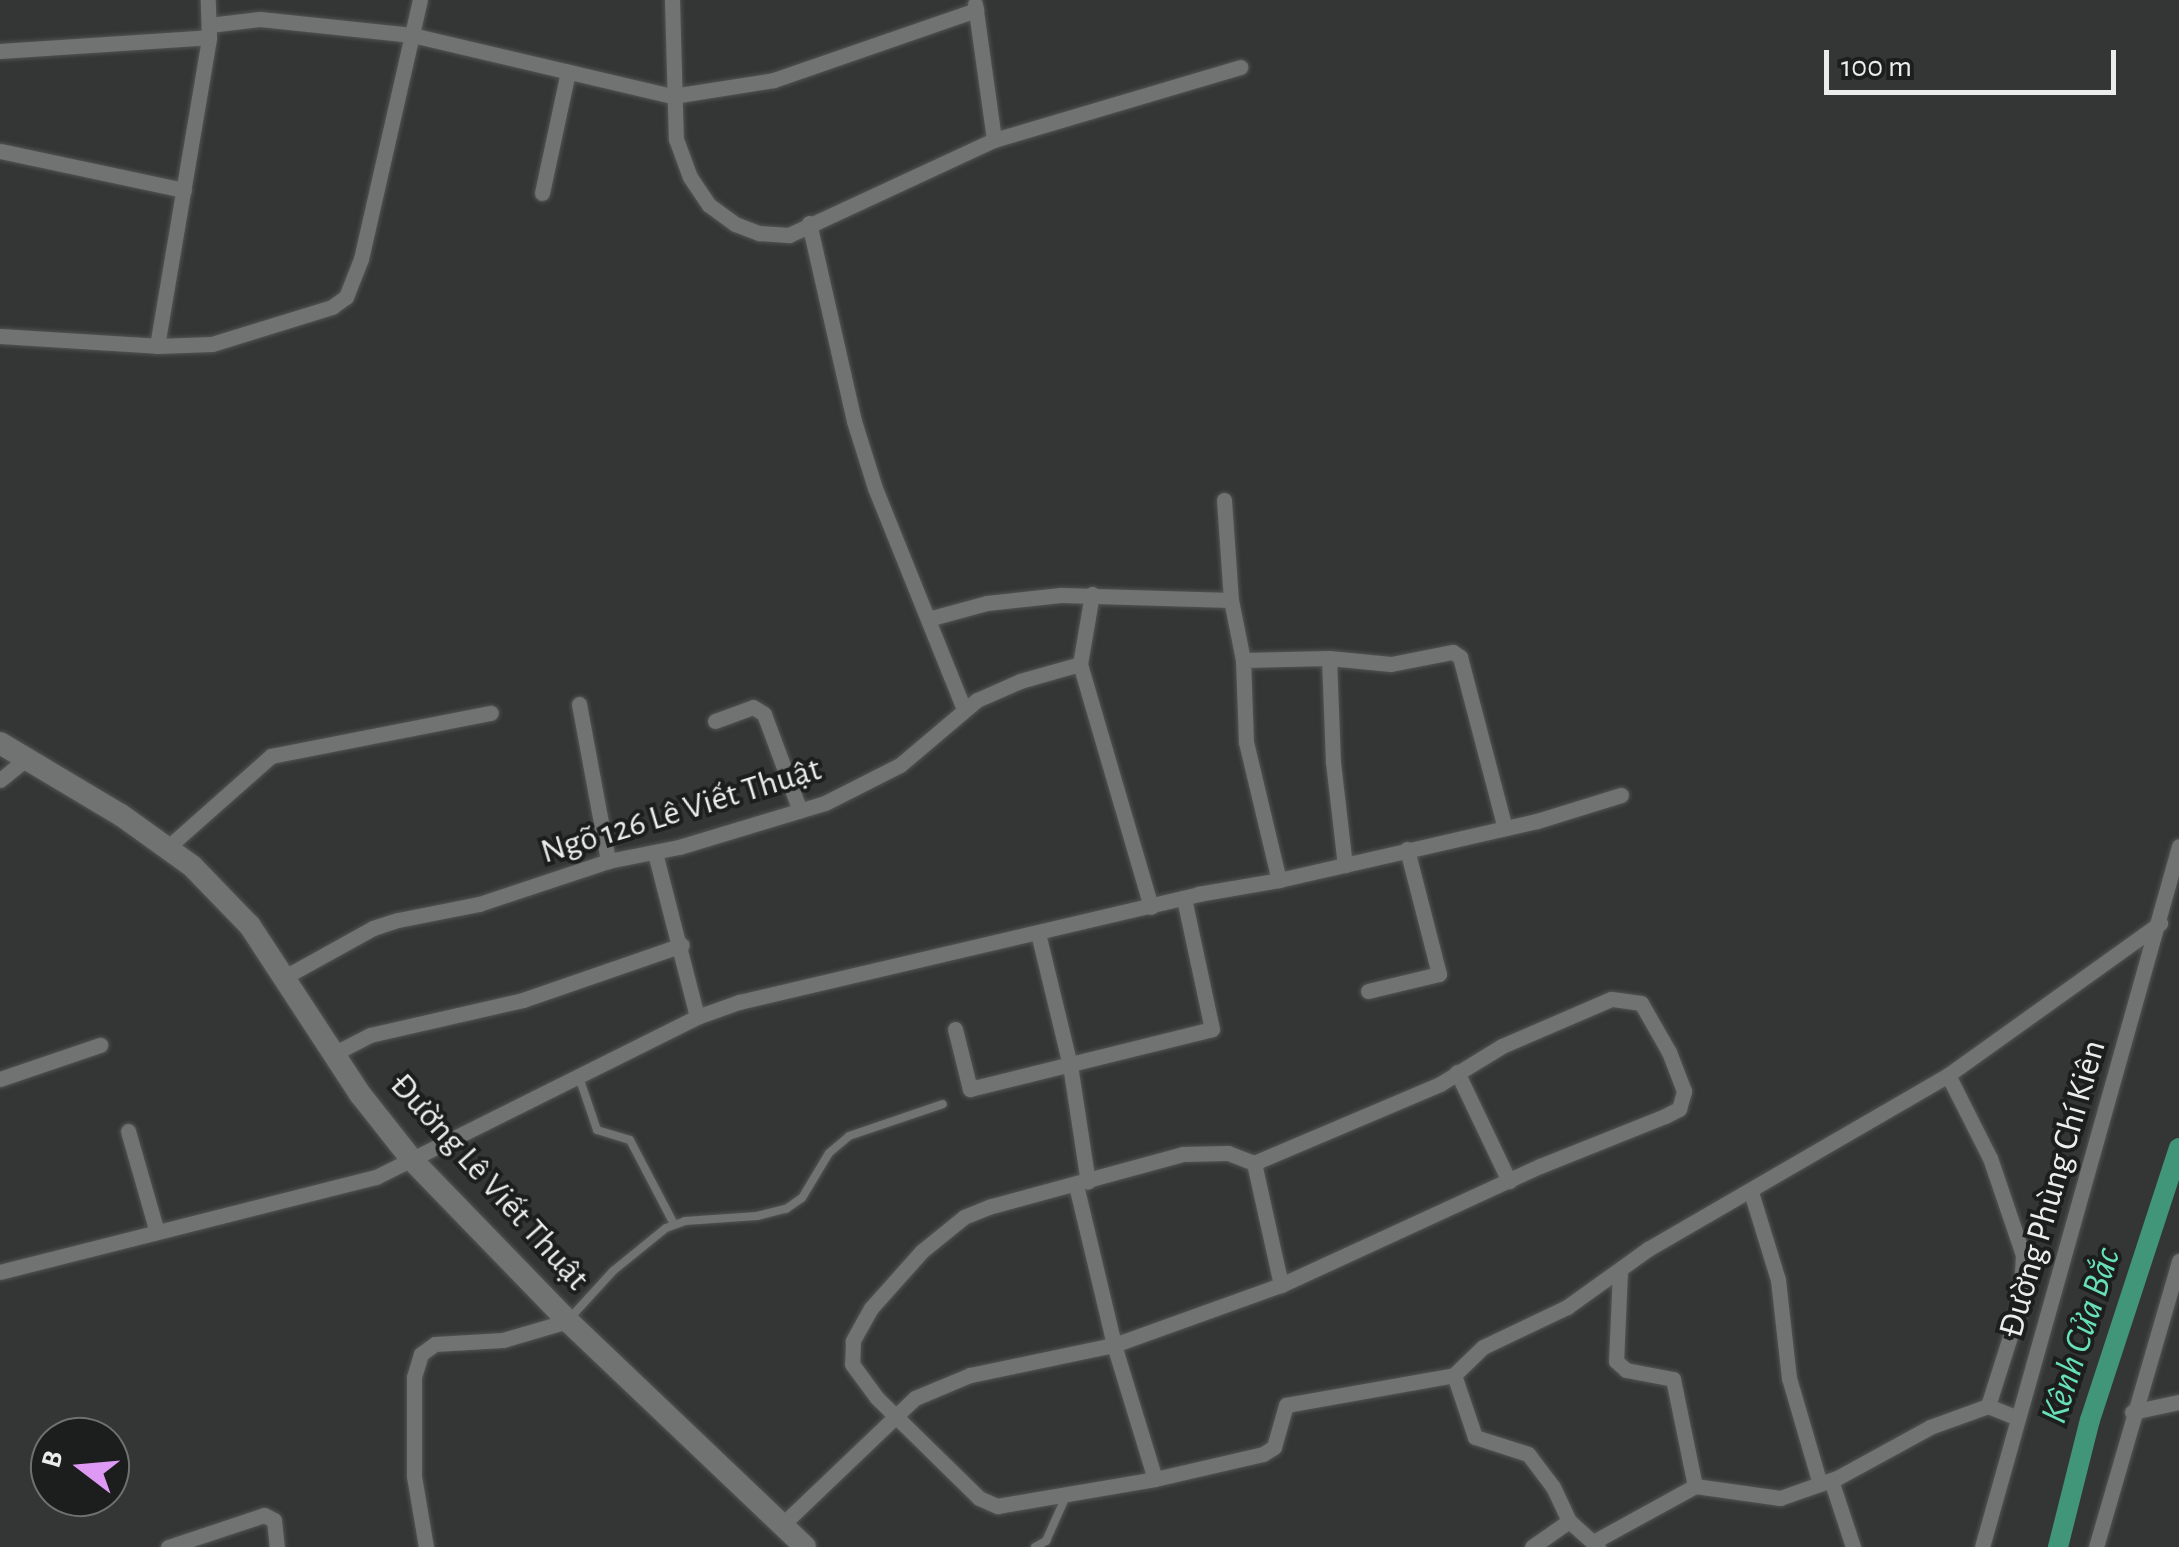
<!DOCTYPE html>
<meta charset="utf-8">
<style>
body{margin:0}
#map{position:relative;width:2179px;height:1547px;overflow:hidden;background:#343635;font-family:"Alegreya Sans",sans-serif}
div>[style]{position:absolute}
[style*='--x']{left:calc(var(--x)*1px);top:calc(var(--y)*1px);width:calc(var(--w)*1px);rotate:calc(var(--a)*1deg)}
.canal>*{height:20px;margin:-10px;padding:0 10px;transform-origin:10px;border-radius:10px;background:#419679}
.roads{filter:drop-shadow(0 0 2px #515453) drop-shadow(0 0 2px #515453)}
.service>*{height:8px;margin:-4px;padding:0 4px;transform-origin:4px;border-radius:4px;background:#707371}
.minor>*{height:15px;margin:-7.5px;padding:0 7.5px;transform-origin:7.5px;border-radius:7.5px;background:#707371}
.secondary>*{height:22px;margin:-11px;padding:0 11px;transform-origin:11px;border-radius:11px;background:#707371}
span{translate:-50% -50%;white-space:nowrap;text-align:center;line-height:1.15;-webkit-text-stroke:8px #1c1d1d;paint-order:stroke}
.street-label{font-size:35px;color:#ebedec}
.water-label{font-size:38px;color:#67e0b6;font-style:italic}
.north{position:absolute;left:30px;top:1417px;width:100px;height:100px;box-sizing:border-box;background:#1c1d1d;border:2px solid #6f7070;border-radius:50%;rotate:286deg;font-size:28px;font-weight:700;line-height:40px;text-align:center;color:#ebedec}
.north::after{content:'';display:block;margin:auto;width:35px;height:45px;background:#dd99f3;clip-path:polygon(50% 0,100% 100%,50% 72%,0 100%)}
.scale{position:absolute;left:1824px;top:50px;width:292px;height:45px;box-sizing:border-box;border:5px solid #ebedec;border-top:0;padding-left:12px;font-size:30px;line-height:35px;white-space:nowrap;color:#ebedec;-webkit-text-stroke:8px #1c1d1d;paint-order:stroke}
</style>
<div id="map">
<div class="canal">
<i style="--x:2058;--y:1547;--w:131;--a:-75.9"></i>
<i style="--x:2090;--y:1420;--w:286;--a:-71.9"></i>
</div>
<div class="roads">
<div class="service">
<i style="--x:579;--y:1077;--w:56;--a:71.2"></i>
<i style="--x:597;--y:1130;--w:34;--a:17"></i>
<i style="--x:630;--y:1140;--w:95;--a:62.4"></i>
<i style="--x:571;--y:1317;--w:62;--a:-47.6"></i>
<i style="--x:613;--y:1271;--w:68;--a:-39.1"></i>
<i style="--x:666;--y:1228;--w:20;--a:-20"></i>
<i style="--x:685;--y:1221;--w:72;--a:-4"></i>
<i style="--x:757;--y:1216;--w:30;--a:-14"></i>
<i style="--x:786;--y:1209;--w:19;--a:-35"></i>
<i style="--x:802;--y:1198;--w:52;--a:-59"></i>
<i style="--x:829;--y:1153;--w:26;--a:-40"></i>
<i style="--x:849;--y:1136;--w:99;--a:-18.8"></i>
<i style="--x:1035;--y:1547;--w:13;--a:-29"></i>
<i style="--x:1046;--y:1541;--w:51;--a:-65.9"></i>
</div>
<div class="minor">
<i style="--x:672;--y:0;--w:139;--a:88.4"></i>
<i style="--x:676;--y:139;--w:40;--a:69.8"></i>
<i style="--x:690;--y:177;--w:34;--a:56"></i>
<i style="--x:709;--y:205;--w:32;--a:36"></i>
<i style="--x:735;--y:224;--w:26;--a:21"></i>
<i style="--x:759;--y:233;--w:30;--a:4"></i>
<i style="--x:789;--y:235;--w:226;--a:-24.9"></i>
<i style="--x:994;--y:140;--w:257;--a:-16.5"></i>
<i style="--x:975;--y:4;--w:137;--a:82"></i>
<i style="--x:209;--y:25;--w:51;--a:-6.7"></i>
<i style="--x:260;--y:19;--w:153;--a:6"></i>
<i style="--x:412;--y:35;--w:268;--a:13.2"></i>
<i style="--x:673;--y:96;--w:102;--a:-9"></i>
<i style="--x:774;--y:80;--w:214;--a:-19.1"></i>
<i style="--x:0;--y:51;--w:209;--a:-3.8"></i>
<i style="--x:0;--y:151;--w:188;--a:12"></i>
<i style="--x:542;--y:193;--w:124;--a:-77.9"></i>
<i style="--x:809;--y:223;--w:203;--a:77.2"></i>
<i style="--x:854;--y:421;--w:70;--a:72.6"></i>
<i style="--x:875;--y:488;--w:238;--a:68.1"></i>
<i style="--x:0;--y:336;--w:157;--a:3.6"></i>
<i style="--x:157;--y:346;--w:55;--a:-2.1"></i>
<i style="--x:212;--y:344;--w:126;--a:-17.1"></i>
<i style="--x:332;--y:307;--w:17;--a:-36"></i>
<i style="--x:346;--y:297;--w:41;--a:-68.5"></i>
<i style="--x:361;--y:259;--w:266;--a:-77.2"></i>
<i style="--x:157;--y:346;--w:313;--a:-80.4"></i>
<i style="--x:209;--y:37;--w:37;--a:-92"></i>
<i style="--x:1224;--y:500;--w:100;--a:86"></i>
<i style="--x:1231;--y:600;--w:61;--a:78.7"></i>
<i style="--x:1243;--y:660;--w:82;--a:87.9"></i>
<i style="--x:1246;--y:742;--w:142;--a:76.6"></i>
<i style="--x:1092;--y:594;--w:71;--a:99.7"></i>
<i style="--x:1080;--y:664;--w:253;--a:73.7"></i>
<i style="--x:928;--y:619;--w:61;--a:-15.2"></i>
<i style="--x:987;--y:603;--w:74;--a:-6.2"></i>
<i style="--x:1061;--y:595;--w:170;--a:1.7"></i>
<i style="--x:1329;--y:658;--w:104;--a:87.8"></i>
<i style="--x:1333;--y:762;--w:104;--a:83.4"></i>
<i style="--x:1243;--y:660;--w:86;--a:-1.3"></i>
<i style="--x:1329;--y:658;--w:62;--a:5.5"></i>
<i style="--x:1391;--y:664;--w:63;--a:-11"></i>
<i style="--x:1453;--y:652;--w:9;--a:36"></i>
<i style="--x:1460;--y:657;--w:177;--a:75.3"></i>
<i style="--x:579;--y:704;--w:160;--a:79.5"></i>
<i style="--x:715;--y:721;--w:40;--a:-20.2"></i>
<i style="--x:753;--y:707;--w:13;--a:32"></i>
<i style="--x:764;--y:714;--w:103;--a:69.6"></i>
<i style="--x:0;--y:780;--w:33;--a:-39"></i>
<i style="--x:167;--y:848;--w:139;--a:-41.5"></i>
<i style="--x:271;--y:756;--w:224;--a:-11.1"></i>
<i style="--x:655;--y:853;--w:169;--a:75.6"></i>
<i style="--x:1038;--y:933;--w:136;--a:76.4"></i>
<i style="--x:1070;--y:1065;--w:118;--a:81.3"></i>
<i style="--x:281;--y:979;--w:105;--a:-29"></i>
<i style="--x:373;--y:928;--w:26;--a:-18"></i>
<i style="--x:398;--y:920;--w:83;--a:-11.2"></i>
<i style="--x:479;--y:904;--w:136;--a:-18.4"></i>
<i style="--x:608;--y:861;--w:72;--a:-11.2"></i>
<i style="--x:679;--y:847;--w:152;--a:-16.8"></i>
<i style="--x:825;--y:803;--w:84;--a:-26.9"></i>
<i style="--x:900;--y:765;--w:101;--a:-40.2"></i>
<i style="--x:977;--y:700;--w:47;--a:-23.8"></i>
<i style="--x:1020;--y:681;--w:62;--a:-15.8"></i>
<i style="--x:1368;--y:991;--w:73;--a:-13.5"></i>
<i style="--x:1439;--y:974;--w:129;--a:-104.4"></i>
<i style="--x:955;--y:1029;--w:62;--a:76"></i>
<i style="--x:970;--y:1089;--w:249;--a:-13.9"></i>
<i style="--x:1212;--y:1029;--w:134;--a:-102.1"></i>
<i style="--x:333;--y:1054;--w:42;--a:-27.2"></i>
<i style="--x:370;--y:1035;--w:157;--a:-12.9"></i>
<i style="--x:523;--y:1000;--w:168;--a:-19.1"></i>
<i style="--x:1457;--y:1072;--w:121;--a:64.5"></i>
<i style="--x:1948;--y:1075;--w:93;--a:63.2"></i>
<i style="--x:1990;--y:1158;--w:102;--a:71.2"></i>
<i style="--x:2023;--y:1255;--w:50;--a:93.4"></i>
<i style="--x:2020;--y:1305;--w:106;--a:107.6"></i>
<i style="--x:0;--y:1079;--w:106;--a:-18.8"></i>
<i style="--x:128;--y:1131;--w:105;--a:74"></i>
<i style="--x:1254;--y:1163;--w:28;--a:-159"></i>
<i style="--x:1228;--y:1153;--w:45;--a:178.7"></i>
<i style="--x:1183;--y:1154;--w:199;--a:164.8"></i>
<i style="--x:991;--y:1206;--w:29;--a:158"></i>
<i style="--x:964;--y:1217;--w:54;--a:141"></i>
<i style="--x:922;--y:1251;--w:76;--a:131.8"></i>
<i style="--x:871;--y:1308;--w:38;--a:119"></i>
<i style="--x:853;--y:1341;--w:23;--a:92"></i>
<i style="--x:852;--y:1364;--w:42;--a:53.7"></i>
<i style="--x:877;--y:1398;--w:143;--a:44.4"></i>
<i style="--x:979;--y:1498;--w:20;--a:24"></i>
<i style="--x:997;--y:1506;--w:160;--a:-9.7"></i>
<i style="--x:1155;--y:1479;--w:111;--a:-13"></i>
<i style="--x:1263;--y:1454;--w:13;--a:-32"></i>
<i style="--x:1274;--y:1447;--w:44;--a:-74.1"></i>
<i style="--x:1286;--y:1405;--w:171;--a:-10.1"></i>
<i style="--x:1254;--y:1163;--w:125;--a:77.5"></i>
<i style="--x:1076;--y:1185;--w:164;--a:76.6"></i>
<i style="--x:1114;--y:1345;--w:140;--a:73"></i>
<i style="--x:1751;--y:1192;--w:92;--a:72.9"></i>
<i style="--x:1778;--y:1280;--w:99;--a:83.6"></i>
<i style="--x:1789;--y:1378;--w:110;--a:73.7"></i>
<i style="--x:1620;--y:1271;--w:90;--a:92.5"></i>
<i style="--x:1616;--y:1361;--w:13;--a:42"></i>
<i style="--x:1626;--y:1370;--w:48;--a:10.8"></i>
<i style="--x:1673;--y:1379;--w:109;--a:78.4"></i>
<i style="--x:0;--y:1272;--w:388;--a:-14.2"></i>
<i style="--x:376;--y:1177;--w:359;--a:-26.5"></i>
<i style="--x:697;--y:1017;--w:45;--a:-19.7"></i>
<i style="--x:739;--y:1002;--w:472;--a:-13.2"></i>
<i style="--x:1198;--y:894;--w:82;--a:-9.8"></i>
<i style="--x:1279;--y:880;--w:265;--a:-12.9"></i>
<i style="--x:1537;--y:821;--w:88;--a:-17.2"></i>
<i style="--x:2132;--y:1412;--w:48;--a:-12"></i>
<i style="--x:1831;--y:1480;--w:71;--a:71.8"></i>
<i style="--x:782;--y:1525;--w:184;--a:-43.7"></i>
<i style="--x:915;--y:1398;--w:60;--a:-22.7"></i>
<i style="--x:970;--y:1375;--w:147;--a:-11.8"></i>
<i style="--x:1114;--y:1345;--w:177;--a:-19.8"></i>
<i style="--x:1281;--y:1285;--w:285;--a:-24.7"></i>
<i style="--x:1540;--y:1166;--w:135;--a:-21.8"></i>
<i style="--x:1665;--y:1116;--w:16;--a:-27"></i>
<i style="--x:1679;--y:1109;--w:19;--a:-74"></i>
<i style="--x:1684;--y:1091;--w:42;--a:-111"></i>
<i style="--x:1669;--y:1052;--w:56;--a:-119.7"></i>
<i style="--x:1641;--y:1003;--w:30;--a:-172"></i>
<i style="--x:1611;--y:999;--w:119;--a:156.7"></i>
<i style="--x:1502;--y:1046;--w:73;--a:148.5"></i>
<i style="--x:1440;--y:1084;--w:202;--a:157"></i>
<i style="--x:1595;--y:1541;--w:114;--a:-28.8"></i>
<i style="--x:1695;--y:1486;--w:86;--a:8"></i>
<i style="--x:1780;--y:1498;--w:60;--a:-19.3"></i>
<i style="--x:1837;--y:1478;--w:106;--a:-28.7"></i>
<i style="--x:1930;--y:1427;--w:62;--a:-19.9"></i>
<i style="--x:1988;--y:1406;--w:32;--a:22"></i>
<i style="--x:168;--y:1547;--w:101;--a:-18.4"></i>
<i style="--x:264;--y:1515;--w:11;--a:27"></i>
<i style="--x:274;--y:1520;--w:27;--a:84"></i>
<i style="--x:426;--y:1547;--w:72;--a:-99.6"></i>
<i style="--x:414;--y:1476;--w:99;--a:-90"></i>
<i style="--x:414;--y:1377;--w:24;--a:-73"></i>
<i style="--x:421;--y:1354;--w:17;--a:-36"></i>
<i style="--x:435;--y:1344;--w:68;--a:-3.4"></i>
<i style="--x:503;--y:1340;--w:68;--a:-16.3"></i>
<i style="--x:1532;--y:1547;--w:45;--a:-35.1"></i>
<i style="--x:1598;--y:1547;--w:39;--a:-138"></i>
<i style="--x:1569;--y:1521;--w:38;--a:-115"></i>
<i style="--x:1553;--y:1487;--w:41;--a:-127.1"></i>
<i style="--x:1528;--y:1454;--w:56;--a:-162.2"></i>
<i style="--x:1475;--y:1437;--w:65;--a:-108.7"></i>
<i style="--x:1454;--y:1375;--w:40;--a:-44"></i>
<i style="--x:1483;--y:1347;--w:93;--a:-25.5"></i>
<i style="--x:1567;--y:1307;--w:100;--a:-35.6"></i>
<i style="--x:1648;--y:1249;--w:347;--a:-30.1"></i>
<i style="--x:1948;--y:1075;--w:261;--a:-35.6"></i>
<i style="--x:1982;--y:1547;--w:728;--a:-74.3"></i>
<i style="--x:2096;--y:1547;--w:298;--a:-73.8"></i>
</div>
<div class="secondary">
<i style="--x:0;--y:743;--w:141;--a:30.8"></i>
<i style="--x:121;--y:815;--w:87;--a:35.7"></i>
<i style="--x:192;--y:866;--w:83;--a:46"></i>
<i style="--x:250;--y:926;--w:201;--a:56.8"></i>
<i style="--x:360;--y:1094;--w:85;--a:51.7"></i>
<i style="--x:413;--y:1161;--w:223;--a:45.9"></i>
<i style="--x:568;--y:1321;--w:327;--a:43.6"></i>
</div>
</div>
<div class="street-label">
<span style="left:681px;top:811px;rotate:-17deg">Ngõ 126 Lê Viết Thuật</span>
<span style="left:489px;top:1182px;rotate:48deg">Đường Lê Viết Thuật</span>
<span style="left:2053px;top:1189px;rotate:-74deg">Đường Phùng Chí Kiên</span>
</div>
<div class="water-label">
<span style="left:2082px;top:1336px;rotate:-72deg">Kênh Cửa Bắc</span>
</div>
<div class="north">B</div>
<div class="scale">100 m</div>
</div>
